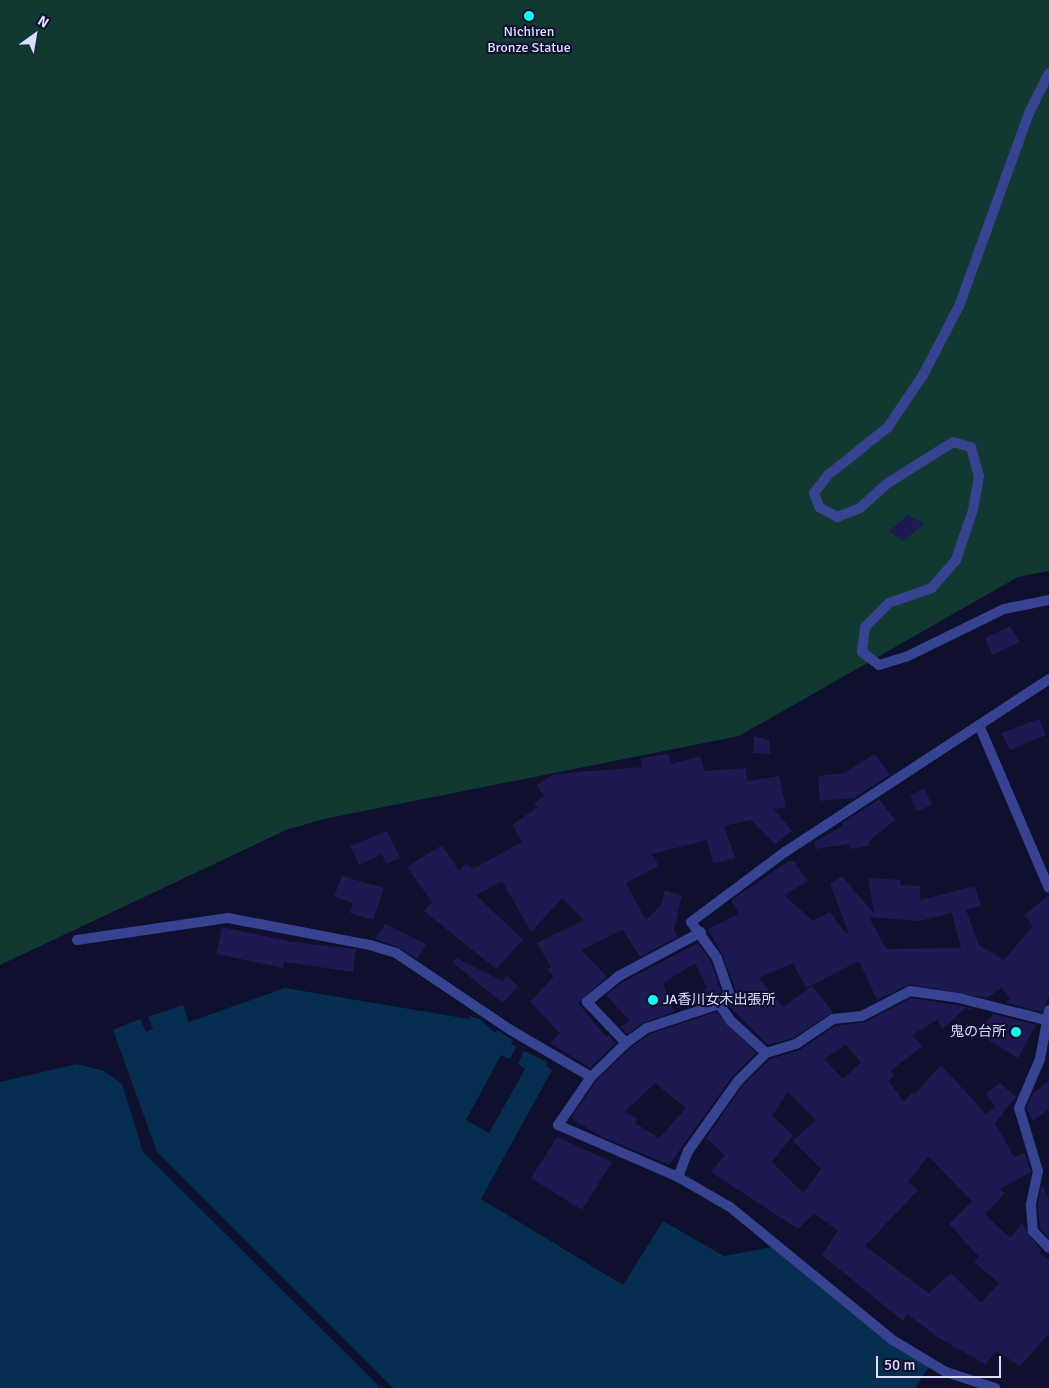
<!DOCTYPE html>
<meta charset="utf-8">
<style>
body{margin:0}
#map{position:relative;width:1049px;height:1388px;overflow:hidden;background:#0f0f2e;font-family:Signika,"Noto Sans JP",sans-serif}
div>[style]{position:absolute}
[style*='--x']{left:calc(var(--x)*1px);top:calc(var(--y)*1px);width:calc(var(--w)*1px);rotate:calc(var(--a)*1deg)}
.green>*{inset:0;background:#123931}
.water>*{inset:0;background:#062e50}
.building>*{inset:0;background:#1c1a51}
.minor>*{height:10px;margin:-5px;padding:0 5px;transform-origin:5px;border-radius:5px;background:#374291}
.dots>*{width:14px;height:14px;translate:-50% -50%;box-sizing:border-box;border:2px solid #0f0f2e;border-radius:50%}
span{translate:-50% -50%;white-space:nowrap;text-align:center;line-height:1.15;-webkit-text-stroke:4px #0f0f2e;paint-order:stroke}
.poi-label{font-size:14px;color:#dddeff}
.left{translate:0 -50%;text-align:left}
.right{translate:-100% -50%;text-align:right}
.north{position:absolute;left:10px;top:10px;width:50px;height:50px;-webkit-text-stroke:4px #0f0f2e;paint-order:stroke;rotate:32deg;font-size:14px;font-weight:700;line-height:20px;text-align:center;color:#dddeff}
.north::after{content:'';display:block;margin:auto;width:18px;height:22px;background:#dddeff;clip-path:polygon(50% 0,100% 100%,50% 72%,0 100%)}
.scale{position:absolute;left:876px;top:1356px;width:125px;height:22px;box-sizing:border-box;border:2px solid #dddeff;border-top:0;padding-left:6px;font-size:15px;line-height:18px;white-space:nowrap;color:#dddeff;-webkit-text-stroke:4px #0f0f2e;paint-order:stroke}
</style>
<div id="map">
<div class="green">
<i style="clip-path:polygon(0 0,1049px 0,1049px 571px,1018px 577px,739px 736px,324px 819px,286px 830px,0 965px)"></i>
</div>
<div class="water">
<i style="clip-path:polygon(285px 988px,469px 1019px,469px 1016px,480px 1019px,495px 1033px,497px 1030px,513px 1040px,511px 1044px,516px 1047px,510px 1059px,501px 1055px,466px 1120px,489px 1133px,525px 1069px,518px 1064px,524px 1051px,548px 1062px,546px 1066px,552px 1070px,481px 1199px,623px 1285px,663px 1221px,724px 1256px,777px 1246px,930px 1365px,915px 1388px,393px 1388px,157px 1152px,113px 1030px,140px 1019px,146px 1032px,153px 1029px,148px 1017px,183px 1005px,189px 1022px)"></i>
<i style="clip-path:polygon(77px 1064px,104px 1071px,122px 1084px,143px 1152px,381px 1388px,0 1388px,0 1082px)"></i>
</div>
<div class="building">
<i style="clip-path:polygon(908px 515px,924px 524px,903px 541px,889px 531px)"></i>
<i style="clip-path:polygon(1010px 626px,1020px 642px,992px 655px,985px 638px)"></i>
<i style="clip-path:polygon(1039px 719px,1046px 735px,1010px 750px,1001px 733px)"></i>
<i style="clip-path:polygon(754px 736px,769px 740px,771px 754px,753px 753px)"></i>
<i style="clip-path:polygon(668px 754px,672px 764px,700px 756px,705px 771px,746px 768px,747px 781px,779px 776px,786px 807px,774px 809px,792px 831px,775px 844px,751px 820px,724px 826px,735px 858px,713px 864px,707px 840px,652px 854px,659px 866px,626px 883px,646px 920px,661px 905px,665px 890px,682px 896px,674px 929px,677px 937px,640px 957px,623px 930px,581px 950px,607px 977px,578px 1003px,606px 1037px,609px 1035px,616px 1043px,590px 1068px,550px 1043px,560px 1033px,530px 1002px,554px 976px,547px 970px,551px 967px,537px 943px,584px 920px,562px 898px,531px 932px,502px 881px,476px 895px,523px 940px,496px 969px,424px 911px,432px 902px,407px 867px,442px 845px,459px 871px,466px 863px,473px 869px,522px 842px,512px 825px,538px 807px,534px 803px,544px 796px,537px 785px,554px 774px,642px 767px,640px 758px)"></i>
<i style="clip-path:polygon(875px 754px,890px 775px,854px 798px,820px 801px,818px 776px,844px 773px)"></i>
<i style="clip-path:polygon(924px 788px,932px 805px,917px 811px,910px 796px)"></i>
<i style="clip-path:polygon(879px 799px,895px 820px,869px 841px,869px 846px,850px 849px,849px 844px,816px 849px,814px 842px,843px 826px,842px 823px)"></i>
<i style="clip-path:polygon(387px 831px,400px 858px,386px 864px,382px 854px,359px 865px,350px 846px)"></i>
<i style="clip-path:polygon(evenodd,789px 861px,794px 861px,808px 881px,784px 895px,813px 921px,830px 912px,846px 934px,849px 933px,830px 884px,842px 876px,874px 914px,868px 878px,901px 880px,900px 885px,920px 886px,920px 900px,975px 886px,981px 906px,966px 910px,979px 945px,1004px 960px,1033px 926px,1024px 915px,1049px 895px,1049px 995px,1042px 1012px,1006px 1003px,1010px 999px,1001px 988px,987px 998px,910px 984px,877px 1000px,859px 961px,806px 988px,793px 963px,759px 978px,783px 1007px,812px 986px,833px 1012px,793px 1038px,768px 1045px,728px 1005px,736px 991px,723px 956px,708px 929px,739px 914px,731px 900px,789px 861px,952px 913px,961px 948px,886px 949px,869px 917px,919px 921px,952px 913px)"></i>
<i style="clip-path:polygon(342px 876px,384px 888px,373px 920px,350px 913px,353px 903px,334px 896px)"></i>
<i style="clip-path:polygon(385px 924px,426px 944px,417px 959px,398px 947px,375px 939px)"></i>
<i style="clip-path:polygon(222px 927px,292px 942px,356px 949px,353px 972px,284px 962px,283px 968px,216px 954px)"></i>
<i style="clip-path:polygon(698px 943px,711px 961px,721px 991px,715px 998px,703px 1002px,708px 998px,703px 990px,707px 988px,695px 963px,663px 983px,674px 1012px,645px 1022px,627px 1034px,620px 1027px,630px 1021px,606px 995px,623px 982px)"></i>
<i style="clip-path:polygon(456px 958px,503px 981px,506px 975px,518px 986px,503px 1003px,453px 963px)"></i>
<i style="clip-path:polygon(evenodd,911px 998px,958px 1005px,973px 1009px,970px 1011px,966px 1007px,943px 1029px,937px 1020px,912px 1035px,923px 1046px,891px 1070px,894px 1075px,888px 1081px,904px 1101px,912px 1093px,914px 1095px,941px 1065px,986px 1114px,995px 1107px,986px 1093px,1000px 1083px,1016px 1097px,995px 1123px,1014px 1157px,1025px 1153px,1031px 1172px,1000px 1189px,1005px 1193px,985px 1214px,1010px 1238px,1022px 1224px,1041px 1250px,1039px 1253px,1049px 1260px,1049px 1333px,1020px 1366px,996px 1351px,985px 1364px,939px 1338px,907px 1314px,903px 1321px,822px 1255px,838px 1230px,814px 1214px,798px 1229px,711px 1172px,725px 1155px,706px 1138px,743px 1085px,770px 1059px,800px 1050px,835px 1026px,865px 1022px,911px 998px,846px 1045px,861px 1062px,843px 1079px,824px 1059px,846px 1045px,911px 998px,788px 1092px,816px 1120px,793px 1141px,821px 1169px,803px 1193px,772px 1162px,793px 1135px,772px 1116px,788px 1092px,911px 998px,928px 1156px,972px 1201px,949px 1224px,979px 1257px,974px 1262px,999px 1283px,981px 1303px,951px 1273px,929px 1293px,865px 1246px,918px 1190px,908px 1182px,928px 1156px)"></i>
<i style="clip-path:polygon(evenodd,716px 1012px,756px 1053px,732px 1077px,669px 1165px,600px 1136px,571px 1118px,596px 1081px,630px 1048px,650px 1034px,716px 1012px,655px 1083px,686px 1108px,659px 1138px,635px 1123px,637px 1118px,624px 1112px,655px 1083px)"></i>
<i style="clip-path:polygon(994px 1014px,1036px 1025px,1018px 1058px,975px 1032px)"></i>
<i style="clip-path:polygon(1049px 1080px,1049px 1109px,1033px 1121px,1026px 1108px,1032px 1095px)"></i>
<i style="clip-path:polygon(557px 1137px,612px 1162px,582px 1210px,531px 1178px)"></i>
<i style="clip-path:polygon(1042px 1185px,1049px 1199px,1049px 1238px,1040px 1228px,1038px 1205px)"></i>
</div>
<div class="minor">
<i style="--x:1049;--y:73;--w:45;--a:116.6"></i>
<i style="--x:1029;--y:113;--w:203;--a:109.9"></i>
<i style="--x:960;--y:304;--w:80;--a:117.5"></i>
<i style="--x:923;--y:375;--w:63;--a:123.9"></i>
<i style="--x:888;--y:427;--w:77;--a:141.3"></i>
<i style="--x:828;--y:475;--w:23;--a:128"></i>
<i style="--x:814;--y:493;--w:15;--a:70"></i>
<i style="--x:819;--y:507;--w:21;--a:29"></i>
<i style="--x:837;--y:517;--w:25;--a:-21"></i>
<i style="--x:860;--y:508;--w:38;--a:-42"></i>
<i style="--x:888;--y:483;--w:77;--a:-32.2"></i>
<i style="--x:953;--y:442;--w:19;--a:16"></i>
<i style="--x:971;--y:447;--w:30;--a:75"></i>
<i style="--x:979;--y:476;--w:35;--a:100"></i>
<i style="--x:973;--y:510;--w:53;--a:108.8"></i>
<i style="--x:956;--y:560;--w:37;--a:131"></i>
<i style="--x:932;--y:588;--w:46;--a:160.8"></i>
<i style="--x:889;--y:603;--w:34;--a:135"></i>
<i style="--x:865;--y:627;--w:25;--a:97"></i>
<i style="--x:862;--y:652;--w:21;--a:37"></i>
<i style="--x:879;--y:665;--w:28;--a:-17"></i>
<i style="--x:906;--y:657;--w:109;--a:-26.1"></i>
<i style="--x:1004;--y:609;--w:46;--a:-11.3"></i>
<i style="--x:979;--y:725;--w:177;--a:66.8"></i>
<i style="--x:77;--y:940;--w:153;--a:-8.3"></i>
<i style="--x:228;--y:918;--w:145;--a:10.8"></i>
<i style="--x:370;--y:945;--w:27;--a:17"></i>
<i style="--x:396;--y:953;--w:136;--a:33.9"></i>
<i style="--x:509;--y:1029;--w:95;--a:30.3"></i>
<i style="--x:591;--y:1077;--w:58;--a:124.5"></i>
<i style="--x:558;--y:1125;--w:131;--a:23.4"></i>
<i style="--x:678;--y:1177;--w:60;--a:30"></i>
<i style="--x:730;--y:1207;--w:208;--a:39.3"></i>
<i style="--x:891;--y:1339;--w:64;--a:31"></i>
<i style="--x:946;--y:1372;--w:52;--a:18.1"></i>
<i style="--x:719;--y:1004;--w:21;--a:55"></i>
<i style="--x:731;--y:1021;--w:47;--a:42.4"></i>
<i style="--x:1049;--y:1010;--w:50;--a:100.4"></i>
<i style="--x:1040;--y:1059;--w:53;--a:113.2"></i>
<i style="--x:1019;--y:1108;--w:66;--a:73.2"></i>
<i style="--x:1038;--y:1171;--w:35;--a:102"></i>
<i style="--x:1031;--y:1205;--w:26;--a:86"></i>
<i style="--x:1033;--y:1231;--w:23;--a:47"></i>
<i style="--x:626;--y:1043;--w:57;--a:-133.6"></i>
<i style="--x:587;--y:1002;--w:41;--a:-39.1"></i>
<i style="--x:619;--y:976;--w:93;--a:-28.2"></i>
<i style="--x:591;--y:1077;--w:49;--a:-44.2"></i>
<i style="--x:626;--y:1043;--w:26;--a:-36"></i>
<i style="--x:647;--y:1028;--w:76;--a:-18.4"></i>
<i style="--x:719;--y:1004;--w:15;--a:-48"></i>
<i style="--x:729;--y:993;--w:37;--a:-109"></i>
<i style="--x:717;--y:958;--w:44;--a:-125.8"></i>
<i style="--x:691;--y:922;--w:117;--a:-36.7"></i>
<i style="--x:785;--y:852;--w:316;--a:-33.2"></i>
<i style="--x:678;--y:1177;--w:28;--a:-69"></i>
<i style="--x:688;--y:1151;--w:86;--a:-54.5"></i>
<i style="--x:738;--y:1081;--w:40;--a:-45"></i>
<i style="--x:766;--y:1053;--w:31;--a:-17"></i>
<i style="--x:796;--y:1044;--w:45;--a:-34"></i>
<i style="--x:833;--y:1019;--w:29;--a:-6"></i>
<i style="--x:862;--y:1016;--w:54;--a:-27.5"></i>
<i style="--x:910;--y:991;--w:49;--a:8.1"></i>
<i style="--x:959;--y:998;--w:93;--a:14.3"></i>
</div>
<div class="dots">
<i style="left:529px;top:16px;background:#09ffee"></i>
<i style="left:653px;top:1000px;background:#09ffee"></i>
<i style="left:1016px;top:1032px;background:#09ffee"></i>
</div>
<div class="poi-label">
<span style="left:529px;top:40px">Nichiren<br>Bronze Statue</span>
<span class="left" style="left:663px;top:1000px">JA香川女木出張所</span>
<span class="right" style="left:1006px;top:1032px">鬼の台所</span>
</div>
<div class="north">N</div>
<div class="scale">50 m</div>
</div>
